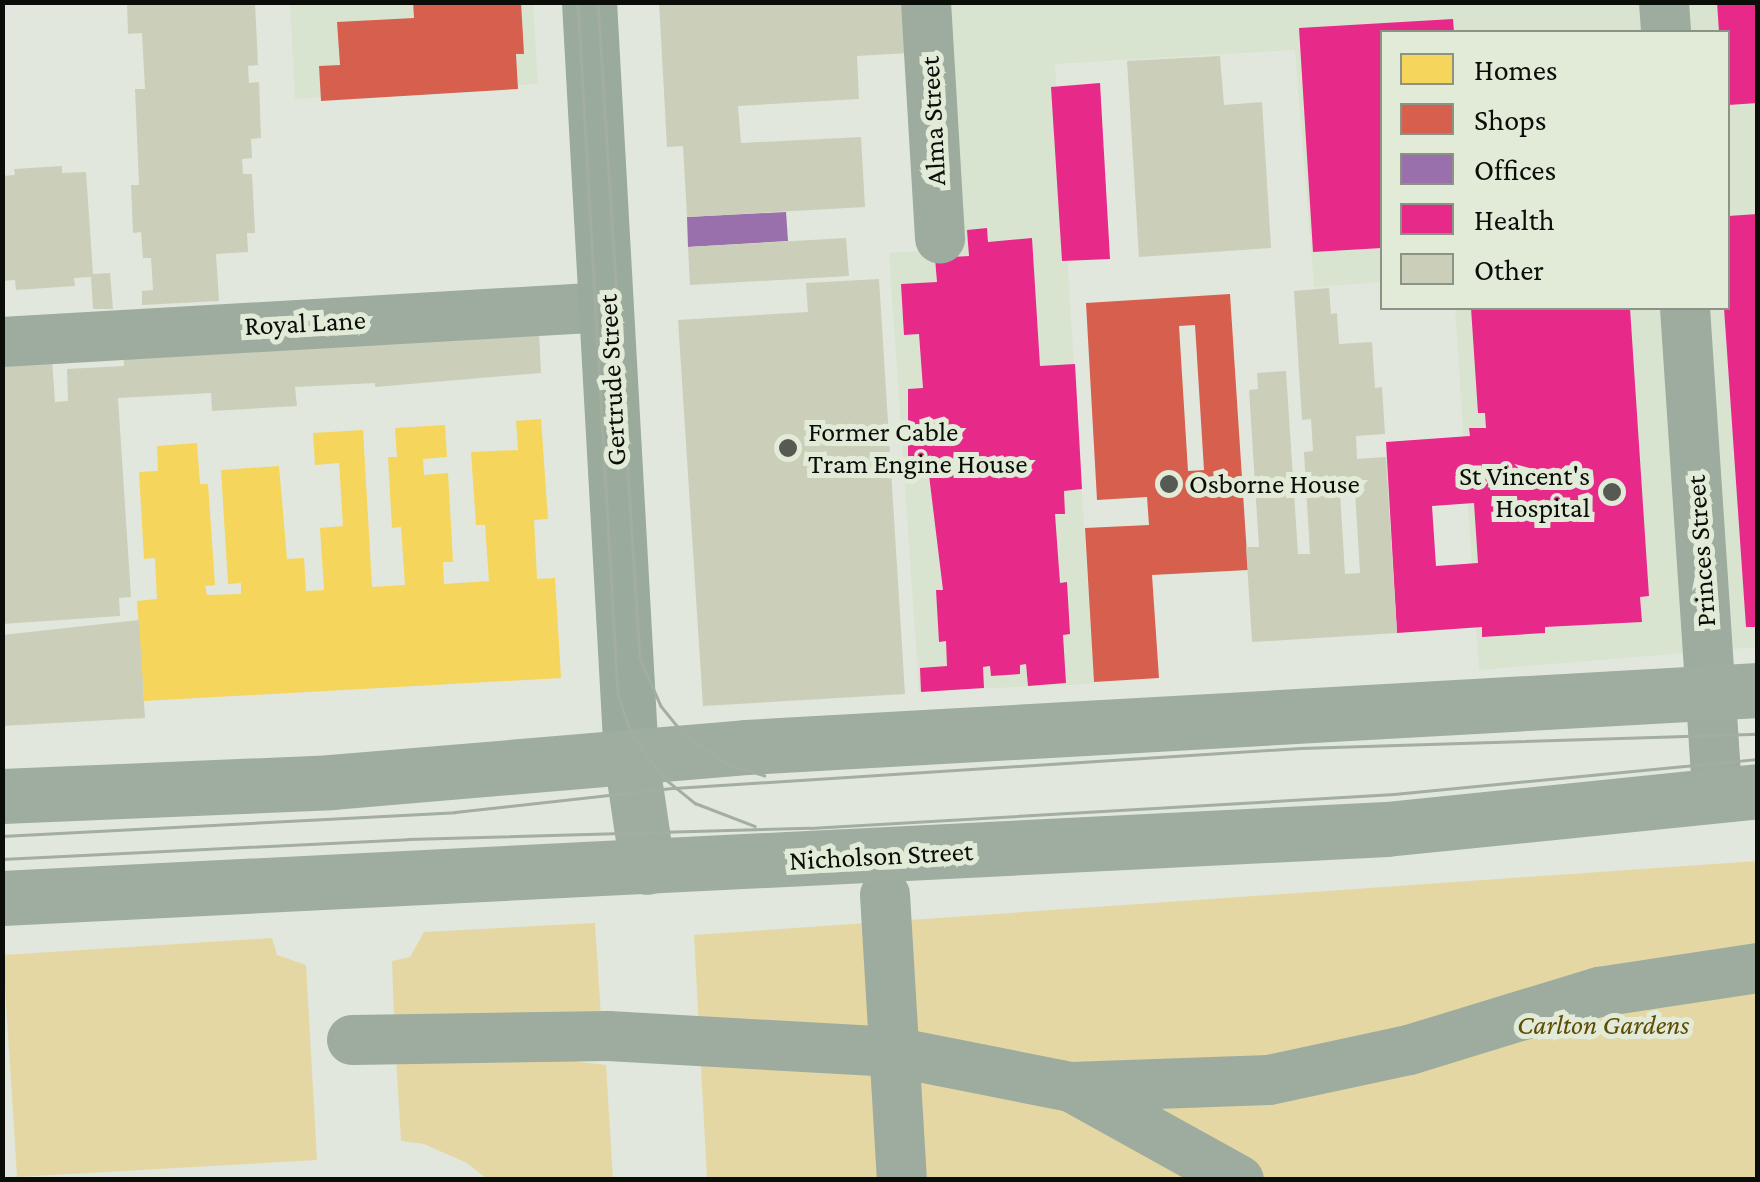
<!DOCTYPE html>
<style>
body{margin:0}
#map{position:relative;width:1760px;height:1182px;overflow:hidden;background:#e1e7dc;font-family:"Crimson Pro",serif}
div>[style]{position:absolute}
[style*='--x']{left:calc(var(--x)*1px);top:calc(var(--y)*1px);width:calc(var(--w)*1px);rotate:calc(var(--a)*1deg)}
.built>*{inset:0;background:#d9e4d0}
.green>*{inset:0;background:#e5d7a3}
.homes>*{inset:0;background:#f6d55c}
.shops>*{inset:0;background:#d6604d}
.offices>*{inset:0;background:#9970ab}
.health>*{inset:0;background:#e7298a}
.building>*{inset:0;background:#cbcfb9}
.street>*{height:50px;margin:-25px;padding:0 25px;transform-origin:25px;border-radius:25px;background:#9dac9f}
.secondary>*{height:55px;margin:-27.5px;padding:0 27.5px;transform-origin:27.5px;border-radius:27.5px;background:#9aab9b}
.primary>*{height:55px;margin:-27.5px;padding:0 27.5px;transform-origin:27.5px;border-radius:27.5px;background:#9eada0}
.tram>*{height:2.5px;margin:-1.25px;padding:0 1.25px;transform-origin:1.25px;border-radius:1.25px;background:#a3ada2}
.dots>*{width:28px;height:28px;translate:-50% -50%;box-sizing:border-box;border:5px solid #e1ebd8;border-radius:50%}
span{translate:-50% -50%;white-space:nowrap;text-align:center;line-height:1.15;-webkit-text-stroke:10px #e1ebd8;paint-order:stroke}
.street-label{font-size:28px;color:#0b0e08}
.poi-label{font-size:28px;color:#0b0e08}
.left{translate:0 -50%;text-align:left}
.right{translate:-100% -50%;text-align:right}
.park-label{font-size:28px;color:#5f4b04;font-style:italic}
.frame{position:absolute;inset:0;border:5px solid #0b0e08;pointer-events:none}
.legend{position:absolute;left:1380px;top:30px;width:350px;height:280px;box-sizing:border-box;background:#e1ebd8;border:2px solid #8b9385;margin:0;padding:12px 18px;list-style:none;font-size:30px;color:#0b0e08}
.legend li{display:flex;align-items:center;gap:20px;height:50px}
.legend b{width:50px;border:2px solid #8b9385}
</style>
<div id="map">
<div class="built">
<i style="clip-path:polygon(290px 3px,533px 3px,538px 84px,295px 99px)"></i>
<i style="clip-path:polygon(926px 3px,1757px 3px,1757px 647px,1479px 670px,1455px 308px,1728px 308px,1728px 32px,1382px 32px,1382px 282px,1314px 287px,1295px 50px,1055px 64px,1094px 684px,919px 691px,889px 253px,940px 250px)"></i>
</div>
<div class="green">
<i style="clip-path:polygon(1757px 861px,1757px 1179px,707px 1179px,694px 935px)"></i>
<i style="clip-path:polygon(595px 923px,601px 1017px,394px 1018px,392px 961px,410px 957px,424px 932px)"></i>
<i style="clip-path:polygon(272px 938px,277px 955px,306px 965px,317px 1160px,17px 1177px,3px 955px)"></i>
<i style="clip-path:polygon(529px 1056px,606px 1065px,613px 1179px,487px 1179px,467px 1163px,424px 1144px,401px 1141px,396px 1057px)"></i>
</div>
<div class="homes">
<i style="clip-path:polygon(541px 419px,548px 519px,534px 520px,537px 579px,555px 578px,561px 678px,144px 701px,137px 601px,157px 599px,155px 558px,144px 559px,139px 472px,158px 471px,157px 446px,197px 443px,200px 484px,208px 484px,215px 585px,205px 586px,207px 595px,241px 594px,241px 583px,228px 584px,221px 470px,279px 466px,287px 559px,304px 558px,306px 591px,324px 590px,320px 528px,343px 526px,339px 463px,315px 465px,313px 433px,363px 430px,372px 587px,405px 585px,401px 527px,392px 528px,388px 457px,397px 457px,395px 428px,445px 425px,447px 457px,423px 459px,424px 475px,448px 473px,453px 562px,443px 562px,444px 584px,489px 581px,485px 525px,476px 525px,471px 452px,518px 450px,516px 421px)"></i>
</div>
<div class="shops">
<i style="clip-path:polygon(413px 2px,521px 2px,524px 54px,516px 54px,518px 89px,321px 101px,319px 66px,340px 65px,337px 22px,414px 18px)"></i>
<i style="clip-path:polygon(evenodd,1230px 294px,1248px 570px,1152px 575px,1159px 678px,1094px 682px,1085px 528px,1149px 525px,1147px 497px,1097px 500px,1086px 303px,1230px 294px,1195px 325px,1204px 470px,1188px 471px,1179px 326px,1195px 325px)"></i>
</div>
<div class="offices">
<i style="clip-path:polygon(786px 212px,788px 241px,688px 247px,687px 217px)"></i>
</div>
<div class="health">
<i style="clip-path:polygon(1717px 2px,1758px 2px,1758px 103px,1728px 105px,1728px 32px,1719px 32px)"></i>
<i style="clip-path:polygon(1453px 19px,1454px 32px,1382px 32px,1382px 248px,1313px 252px,1299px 28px)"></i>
<i style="clip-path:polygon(1100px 83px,1110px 259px,1062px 261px,1051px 87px)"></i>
<i style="clip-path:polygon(1758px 214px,1758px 627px,1746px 627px,1724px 308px,1728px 308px,1728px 216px)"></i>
<i style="clip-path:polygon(987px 228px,988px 242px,1032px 238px,1040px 366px,1075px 364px,1082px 489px,1064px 491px,1065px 514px,1055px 514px,1060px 583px,1067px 582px,1070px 634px,1063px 635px,1066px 683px,1028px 686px,1026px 664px,1020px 665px,1020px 674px,991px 676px,990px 666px,983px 667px,984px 688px,921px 692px,920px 668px,947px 666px,946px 641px,939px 642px,936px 590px,943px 590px,929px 475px,908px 476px,908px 389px,923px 388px,919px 334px,904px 335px,901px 284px,937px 282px,935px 258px,969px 256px,967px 230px)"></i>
<i style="clip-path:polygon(evenodd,1471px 308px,1630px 308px,1649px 596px,1640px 597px,1642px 622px,1545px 627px,1545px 633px,1482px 637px,1482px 627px,1397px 633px,1386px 442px,1470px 436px,1469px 428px,1486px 428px,1485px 413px,1478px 413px,1471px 308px,1474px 503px,1478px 563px,1436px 566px,1432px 506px,1474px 503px)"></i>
</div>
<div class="building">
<i style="clip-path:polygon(127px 2px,255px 2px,258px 65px,248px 66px,249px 83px,259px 82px,261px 138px,251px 139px,252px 158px,242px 159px,243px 174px,252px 174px,255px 233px,247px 233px,248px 252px,216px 254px,219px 301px,142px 305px,142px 291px,153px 290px,151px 258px,143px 258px,141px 232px,133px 233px,131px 185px,139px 185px,135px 89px,145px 89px,142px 33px,128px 34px)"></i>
<i style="clip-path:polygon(659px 2px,905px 2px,908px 53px,857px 56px,859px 99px,738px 106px,741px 143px,861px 137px,865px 207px,687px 217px,683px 146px,667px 147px)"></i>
<i style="clip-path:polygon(1220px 56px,1224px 105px,1262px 102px,1271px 248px,1139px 257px,1127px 61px)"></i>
<i style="clip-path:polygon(62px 166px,62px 173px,86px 172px,93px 274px,110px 273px,113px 309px,93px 309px,91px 277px,74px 278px,75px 286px,16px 290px,15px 280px,2px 281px,2px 176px,15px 175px,14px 169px)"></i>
<i style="clip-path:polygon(846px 238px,849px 276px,690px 285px,688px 247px)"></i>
<i style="clip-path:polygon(879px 279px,905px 694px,703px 706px,678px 320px,808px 312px,806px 283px)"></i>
<i style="clip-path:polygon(evenodd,1329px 288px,1331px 314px,1337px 313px,1339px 344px,1372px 342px,1375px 388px,1382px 387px,1385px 434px,1356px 436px,1357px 459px,1386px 457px,1397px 633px,1252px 642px,1246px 547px,1259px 547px,1249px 390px,1258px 389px,1257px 373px,1286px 371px,1298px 554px,1310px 554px,1304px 452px,1313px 451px,1311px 419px,1302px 420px,1294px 291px,1329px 288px,1355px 491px,1360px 573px,1345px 574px,1340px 492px,1355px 491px)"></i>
<i style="clip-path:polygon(539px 331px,541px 373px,375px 387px,375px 383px,295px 387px,297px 406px,212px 411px,211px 393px,118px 398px,131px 597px,119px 598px,120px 616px,2px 624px,2px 361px,52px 359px,55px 402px,68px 401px,67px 369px,124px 366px,123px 356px)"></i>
<i style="clip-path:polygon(139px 620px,145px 718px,2px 726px,2px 635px)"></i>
</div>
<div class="street">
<i style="--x:926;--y:2;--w:237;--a:86.6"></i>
<i style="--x:1664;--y:2;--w:30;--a:86"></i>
<i style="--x:1685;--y:308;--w:487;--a:86.2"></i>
<i style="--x:2;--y:342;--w:607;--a:-3.31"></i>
<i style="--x:885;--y:895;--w:286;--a:86.6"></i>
<i style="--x:352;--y:1040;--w:256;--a:-0.9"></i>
<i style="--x:608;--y:1036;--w:286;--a:3.2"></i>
<i style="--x:894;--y:1052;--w:180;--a:11.2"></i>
<i style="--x:1071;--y:1087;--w:192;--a:29"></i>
<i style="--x:1071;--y:1087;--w:198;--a:-2"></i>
<i style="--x:1269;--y:1080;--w:143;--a:-12.1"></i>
<i style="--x:1409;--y:1050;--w:199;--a:-17"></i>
<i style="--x:1599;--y:992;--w:161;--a:-8.6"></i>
</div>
<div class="secondary">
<i style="--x:589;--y:2;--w:757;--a:86.82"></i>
</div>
<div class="primary">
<i style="--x:631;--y:758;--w:110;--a:81.6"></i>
<i style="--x:2;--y:796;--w:329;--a:-2.4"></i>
<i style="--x:331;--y:782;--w:416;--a:-4.8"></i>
<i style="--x:746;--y:747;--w:1014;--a:-3.22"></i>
<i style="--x:2;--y:898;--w:1386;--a:-2.85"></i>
<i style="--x:1386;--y:829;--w:374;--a:-5.8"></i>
</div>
<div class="tram">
<i style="--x:578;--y:2;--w:694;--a:86.7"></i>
<i style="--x:618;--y:695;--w:42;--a:70.7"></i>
<i style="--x:632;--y:735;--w:54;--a:53.3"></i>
<i style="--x:664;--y:778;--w:40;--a:39"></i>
<i style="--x:695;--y:803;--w:64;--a:21"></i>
<i style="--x:598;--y:2;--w:657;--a:86.34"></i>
<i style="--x:640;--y:658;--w:52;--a:66.4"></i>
<i style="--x:661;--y:706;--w:36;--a:51"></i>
<i style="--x:684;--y:734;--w:52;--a:34.9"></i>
<i style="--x:727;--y:764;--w:39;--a:17"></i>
<i style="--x:2;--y:836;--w:454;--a:-3"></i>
<i style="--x:455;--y:812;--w:220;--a:-6.3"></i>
<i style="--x:674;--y:788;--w:628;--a:-3.65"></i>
<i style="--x:1301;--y:748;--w:457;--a:-1.8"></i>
<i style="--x:2;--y:859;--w:406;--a:-2.8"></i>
<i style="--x:408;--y:839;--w:402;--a:-1.6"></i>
<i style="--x:810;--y:828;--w:585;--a:-3.33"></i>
<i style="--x:1394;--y:794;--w:366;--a:-5.5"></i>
</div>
<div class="dots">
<i style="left:788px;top:448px;background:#565a52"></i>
<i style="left:1169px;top:484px;background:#565a52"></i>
<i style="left:1612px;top:492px;background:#565a52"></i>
</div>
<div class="street-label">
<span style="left:933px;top:121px;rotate:-93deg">Alma Street</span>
<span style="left:305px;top:323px;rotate:-3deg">Royal Lane</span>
<span style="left:612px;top:380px;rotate:-93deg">Gertrude Street</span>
<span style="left:1701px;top:551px;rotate:-94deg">Princes Street</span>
<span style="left:881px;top:856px;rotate:-3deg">Nicholson Street</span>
</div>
<div class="poi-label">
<span class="left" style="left:808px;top:448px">Former Cable<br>Tram Engine House</span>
<span class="right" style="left:1590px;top:492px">St Vincent's<br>Hospital</span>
<span class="left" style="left:1189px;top:484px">Osborne House</span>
</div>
<div class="park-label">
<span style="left:1603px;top:1025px">Carlton Gardens</span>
</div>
<div class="frame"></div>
<ul class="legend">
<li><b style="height:28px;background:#f6d55c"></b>Homes</li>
<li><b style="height:28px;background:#d6604d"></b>Shops</li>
<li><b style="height:28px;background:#9970ab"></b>Offices</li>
<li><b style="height:28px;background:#e7298a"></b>Health</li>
<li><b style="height:28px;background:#cbcfb9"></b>Other</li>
</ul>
</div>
